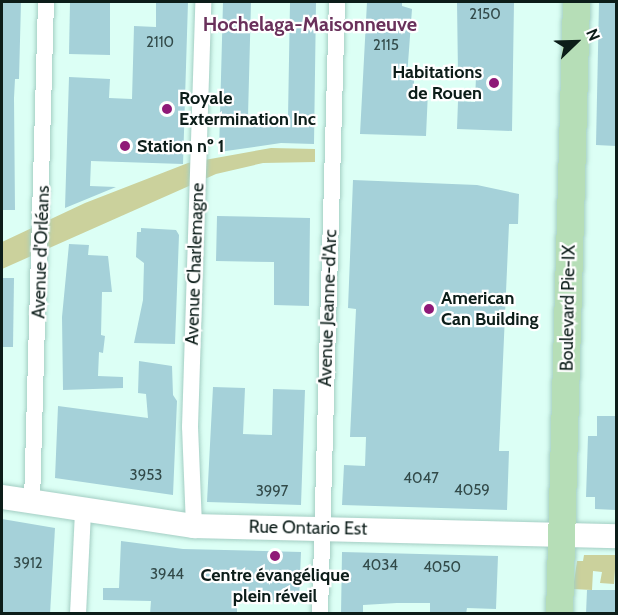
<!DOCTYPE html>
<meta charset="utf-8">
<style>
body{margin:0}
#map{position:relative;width:618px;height:615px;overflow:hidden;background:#dcfff5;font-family:Cabin,sans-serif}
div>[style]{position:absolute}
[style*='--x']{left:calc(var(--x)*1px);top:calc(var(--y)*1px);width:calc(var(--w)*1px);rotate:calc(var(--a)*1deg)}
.green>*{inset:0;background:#cbd19c}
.building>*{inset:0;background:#a5d1d9}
.roads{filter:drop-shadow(0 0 2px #a3cec3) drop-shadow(0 0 2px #a3cec3)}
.minor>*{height:16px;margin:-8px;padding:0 8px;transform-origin:8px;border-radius:8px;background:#fff}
.secondary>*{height:24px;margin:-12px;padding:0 12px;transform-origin:12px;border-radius:12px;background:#fff}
.primary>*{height:27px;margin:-13.5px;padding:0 13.5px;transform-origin:13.5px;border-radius:13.5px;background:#b6deb7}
.dots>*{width:16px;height:16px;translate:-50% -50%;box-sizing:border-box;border:3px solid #fff;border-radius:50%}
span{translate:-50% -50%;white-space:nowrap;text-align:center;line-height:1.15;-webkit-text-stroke:4.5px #fff;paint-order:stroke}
.number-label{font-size:15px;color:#324a49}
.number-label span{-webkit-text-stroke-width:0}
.poi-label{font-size:18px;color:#0c1d19;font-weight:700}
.right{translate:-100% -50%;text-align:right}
.left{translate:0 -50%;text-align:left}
.street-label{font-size:18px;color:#0c1d19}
.neighbourhood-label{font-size:20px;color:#6a315b;font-weight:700}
.frame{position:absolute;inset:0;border:3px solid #0c1d19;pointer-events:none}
.north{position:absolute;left:546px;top:12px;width:60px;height:60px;-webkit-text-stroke:4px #fff;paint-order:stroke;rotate:67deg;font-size:16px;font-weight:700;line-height:24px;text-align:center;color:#0c1d19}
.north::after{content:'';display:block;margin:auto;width:21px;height:27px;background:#0c1d19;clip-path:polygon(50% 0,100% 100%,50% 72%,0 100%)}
</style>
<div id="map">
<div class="green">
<i style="clip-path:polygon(271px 148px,315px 149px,315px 162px,263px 163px,216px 174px,2px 269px,2px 242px,85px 203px,188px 163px)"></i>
<i style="clip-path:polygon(584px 555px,616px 555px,614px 584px,600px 583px,602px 572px,593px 571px,592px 590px,573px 589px,577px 561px,583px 561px)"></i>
</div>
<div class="building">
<i style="clip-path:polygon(2px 2px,21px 2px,19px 79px,15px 79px,14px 98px,15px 210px,2px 210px)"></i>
<i style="clip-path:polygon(70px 2px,110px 2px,110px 55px,69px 54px)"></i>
<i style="clip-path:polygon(156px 2px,188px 2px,183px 164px,91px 161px,90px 186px,116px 187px,65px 208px,69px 77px,110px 79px,109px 98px,132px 99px,134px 26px,156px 27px)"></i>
<i style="clip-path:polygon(223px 2px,251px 2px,248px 116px,288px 117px,290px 2px,316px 2px,314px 144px,281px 143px,219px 152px)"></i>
<i style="clip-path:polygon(367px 2px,402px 2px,402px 6px,412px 9px,407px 77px,414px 77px,414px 91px,428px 91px,426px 136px,360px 134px)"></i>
<i style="clip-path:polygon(457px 2px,514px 2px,512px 131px,457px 129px,458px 101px,475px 102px,476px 76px,458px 75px)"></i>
<i style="clip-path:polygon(599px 2px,616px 2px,616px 146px,596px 145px)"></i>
<i style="clip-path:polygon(353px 180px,477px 185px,519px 194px,518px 224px,509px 224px,499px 451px,509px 451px,507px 510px,342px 505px,344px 465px,365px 466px,366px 437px,350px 437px,356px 309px,348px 308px)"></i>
<i style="clip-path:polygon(217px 216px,310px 218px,309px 306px,274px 305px,274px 262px,216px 261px)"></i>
<i style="clip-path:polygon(141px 228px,176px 230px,179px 235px,175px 344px,134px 343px,143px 300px,144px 263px,136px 257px,137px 232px,141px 232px)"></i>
<i style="clip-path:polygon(69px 244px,89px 245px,88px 255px,108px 256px,112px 292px,102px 292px,101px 335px,105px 336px,103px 353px,99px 352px,98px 376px,123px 377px,123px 388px,63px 390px,62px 317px)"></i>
<i style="clip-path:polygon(2px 278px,14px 278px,13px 347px,2px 347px)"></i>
<i style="clip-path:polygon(139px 361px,172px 366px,173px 395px,177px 401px,173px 495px,55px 478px,58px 406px,148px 418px,146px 394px,138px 393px)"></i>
<i style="clip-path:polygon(213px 387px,245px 388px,243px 434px,272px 435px,273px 389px,305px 390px,301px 505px,207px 502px)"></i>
<i style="clip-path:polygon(597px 416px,616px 416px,616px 510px,595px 509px,595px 497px,586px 497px,588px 436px,597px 436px)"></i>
<i style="clip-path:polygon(2px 519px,55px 528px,50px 614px,2px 614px)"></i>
<i style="clip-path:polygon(121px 541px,183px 549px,301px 552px,299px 601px,237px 599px,237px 613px,150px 614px,151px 601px,103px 600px,103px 588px,119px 588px)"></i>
<i style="clip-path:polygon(342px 552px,498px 556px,496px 609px,467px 608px,466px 614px,430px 614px,430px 603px,397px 603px,363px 605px,363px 614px,341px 614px)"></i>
<i style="clip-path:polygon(587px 590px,616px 590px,616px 614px,586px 614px)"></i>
</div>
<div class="roads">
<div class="minor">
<i style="--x:32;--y:502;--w:500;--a:-88.4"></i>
<i style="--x:194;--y:526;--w:99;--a:-92.3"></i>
<i style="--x:190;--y:427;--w:425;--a:-88.2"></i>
<i style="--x:78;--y:614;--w:103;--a:-87.2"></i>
<i style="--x:320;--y:614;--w:612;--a:-88.41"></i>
</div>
<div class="secondary">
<i style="--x:2;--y:497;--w:194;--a:8.6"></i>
<i style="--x:194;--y:526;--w:422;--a:1.4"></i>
</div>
<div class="primary">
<i style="--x:559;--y:614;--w:612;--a:-88.41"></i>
</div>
</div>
<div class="dots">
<i style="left:494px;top:83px;background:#8f1978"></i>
<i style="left:167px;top:109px;background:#8f1978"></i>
<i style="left:125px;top:146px;background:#8f1978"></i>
<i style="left:429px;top:309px;background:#8f1978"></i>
<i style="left:275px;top:556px;background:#8f1978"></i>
</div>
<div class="number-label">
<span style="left:485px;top:15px">2150</span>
<span style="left:160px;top:43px">2110</span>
<span style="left:386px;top:46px">2115</span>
<span style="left:146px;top:476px">3953</span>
<span style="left:421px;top:479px">4047</span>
<span style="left:472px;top:491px">4059</span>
<span style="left:272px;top:492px">3997</span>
<span style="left:28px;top:564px">3912</span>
<span style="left:380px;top:566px">4034</span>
<span style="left:442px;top:568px">4050</span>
<span style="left:167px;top:575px">3944</span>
</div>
<div class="poi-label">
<span class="right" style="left:482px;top:83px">Habitations<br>de Rouen</span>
<span class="left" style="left:179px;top:109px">Royale<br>Extermination Inc</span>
<span class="left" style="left:137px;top:146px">Station nº 1</span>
<span class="left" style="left:441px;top:309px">American<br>Can Building</span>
<span style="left:275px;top:586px">Centre évangélique<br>plein réveil</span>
</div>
<div class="street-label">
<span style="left:41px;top:252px;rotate:-88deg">Avenue d'Orléans</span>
<span style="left:195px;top:264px;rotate:-88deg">Avenue Charlemagne</span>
<span style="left:328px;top:308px;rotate:-88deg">Avenue Jeanne-d'Arc</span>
<span style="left:568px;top:308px;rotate:-89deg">Boulevard Pie-IX</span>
<span style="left:308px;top:528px;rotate:1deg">Rue Ontario Est</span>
</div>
<div class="neighbourhood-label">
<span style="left:310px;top:24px">Hochelaga-Maisonneuve</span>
</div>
<div class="frame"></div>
<div class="north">N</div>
</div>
